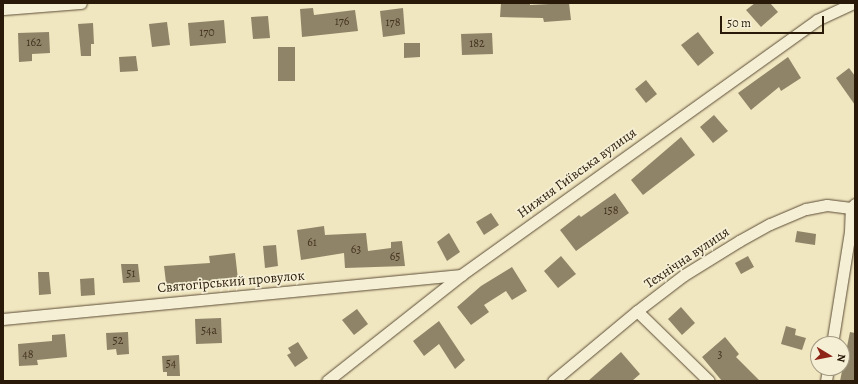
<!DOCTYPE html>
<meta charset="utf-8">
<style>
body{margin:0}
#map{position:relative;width:858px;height:384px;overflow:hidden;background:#f0e6bf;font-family:Alegreya,serif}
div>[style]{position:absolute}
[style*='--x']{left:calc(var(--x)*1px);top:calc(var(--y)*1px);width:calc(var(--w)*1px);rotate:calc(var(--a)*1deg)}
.building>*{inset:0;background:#908468}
.roads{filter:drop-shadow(0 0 1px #5b4c36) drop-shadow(0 0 1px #5b4c36)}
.minor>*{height:11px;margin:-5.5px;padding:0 5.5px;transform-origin:5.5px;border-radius:5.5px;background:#f5efd5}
span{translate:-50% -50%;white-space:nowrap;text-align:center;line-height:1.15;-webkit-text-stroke:3.5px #f5efd5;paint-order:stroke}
.number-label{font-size:12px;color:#433421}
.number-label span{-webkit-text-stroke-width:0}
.street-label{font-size:14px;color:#291909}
.frame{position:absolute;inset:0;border:4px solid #291909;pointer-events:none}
.north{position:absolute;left:810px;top:336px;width:40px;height:40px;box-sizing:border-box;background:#f5efd5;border:1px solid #a39983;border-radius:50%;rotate:100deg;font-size:11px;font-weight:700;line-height:16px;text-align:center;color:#291909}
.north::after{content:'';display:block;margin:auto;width:14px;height:18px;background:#8f2418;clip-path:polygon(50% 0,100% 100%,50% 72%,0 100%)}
.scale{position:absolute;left:720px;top:16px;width:104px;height:18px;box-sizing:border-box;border:2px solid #291909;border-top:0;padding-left:5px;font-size:12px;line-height:14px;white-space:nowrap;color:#291909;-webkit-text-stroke:3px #f5efd5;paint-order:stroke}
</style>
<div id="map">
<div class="building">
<i style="clip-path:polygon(501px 3px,530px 3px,530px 5px,569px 3px,571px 20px,544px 22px,543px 18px,500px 17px)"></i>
<i style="clip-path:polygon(755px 3px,770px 3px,778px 12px,761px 27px,746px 10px)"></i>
<i style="clip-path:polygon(313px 8px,314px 15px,355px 10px,358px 31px,302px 37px,300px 9px)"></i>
<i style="clip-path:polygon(403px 8px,405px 34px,383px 37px,380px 11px)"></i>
<i style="clip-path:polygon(268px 16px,270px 38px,253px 39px,251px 17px)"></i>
<i style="clip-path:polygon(224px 20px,226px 43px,190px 46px,188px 23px)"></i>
<i style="clip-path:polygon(167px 22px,170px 45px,152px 47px,149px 24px)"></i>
<i style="clip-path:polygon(93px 23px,94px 44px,91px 44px,91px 56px,81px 56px,78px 24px)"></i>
<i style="clip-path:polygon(49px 32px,50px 53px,32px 54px,32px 61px,19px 62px,18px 33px)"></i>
<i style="clip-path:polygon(698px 32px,714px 53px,698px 66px,681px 45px)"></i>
<i style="clip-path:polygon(492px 33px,493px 54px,462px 55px,461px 34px)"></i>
<i style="clip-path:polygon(404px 43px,420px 43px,420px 57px,404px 58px)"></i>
<i style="clip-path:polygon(278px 47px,295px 47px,295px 81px,278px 81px)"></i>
<i style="clip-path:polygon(136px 56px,138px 71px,120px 72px,119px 57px)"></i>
<i style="clip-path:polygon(788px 57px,801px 78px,781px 91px,779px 87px,751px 110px,738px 93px)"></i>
<i style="clip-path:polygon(849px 68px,855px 76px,855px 105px,836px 78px)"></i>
<i style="clip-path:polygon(646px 80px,657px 94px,646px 103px,635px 89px)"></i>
<i style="clip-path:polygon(714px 115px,728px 131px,713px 143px,700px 127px)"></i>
<i style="clip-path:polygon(681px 137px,695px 155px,643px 195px,631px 180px)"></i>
<i style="clip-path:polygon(615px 193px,629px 213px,576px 251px,560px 230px,579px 215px,581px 217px)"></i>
<i style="clip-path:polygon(491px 213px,499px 225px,484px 235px,476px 222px)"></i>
<i style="clip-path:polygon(324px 226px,325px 235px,366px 233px,368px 251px,391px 248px,391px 242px,402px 241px,405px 266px,345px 268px,344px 253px,301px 260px,297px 230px)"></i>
<i style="clip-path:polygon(797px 231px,816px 234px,815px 245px,795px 242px)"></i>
<i style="clip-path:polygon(449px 233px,460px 252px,447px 261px,437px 242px)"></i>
<i style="clip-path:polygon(276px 245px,278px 266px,265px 268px,263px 246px)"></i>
<i style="clip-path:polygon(235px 253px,238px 279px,194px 285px,194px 289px,167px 291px,164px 266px,210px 263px,209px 256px)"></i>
<i style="clip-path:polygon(561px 256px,576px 274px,558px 288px,544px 271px)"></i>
<i style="clip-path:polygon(748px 256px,754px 267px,741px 274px,735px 263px)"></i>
<i style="clip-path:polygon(121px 264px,138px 264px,140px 282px,123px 283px)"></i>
<i style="clip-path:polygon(512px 267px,527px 291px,512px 300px,506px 291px,484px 305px,489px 312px,471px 325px,457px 307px,481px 286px)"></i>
<i style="clip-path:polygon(38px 272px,49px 272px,51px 294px,39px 295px)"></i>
<i style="clip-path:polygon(94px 278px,95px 295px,81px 296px,80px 279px)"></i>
<i style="clip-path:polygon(681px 307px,695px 323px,682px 335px,668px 319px)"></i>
<i style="clip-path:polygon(357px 309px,368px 324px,354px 335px,342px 320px)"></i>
<i style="clip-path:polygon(221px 318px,222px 343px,196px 344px,195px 319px)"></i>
<i style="clip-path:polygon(439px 321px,465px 360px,455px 369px,439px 344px,424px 356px,413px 341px)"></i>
<i style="clip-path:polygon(786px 326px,796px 329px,795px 335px,806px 338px,802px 350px,781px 344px)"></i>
<i style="clip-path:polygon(128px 332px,129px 354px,117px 355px,116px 349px,107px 350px,106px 333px)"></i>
<i style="clip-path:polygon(850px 332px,855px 333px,855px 381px,840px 381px)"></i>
<i style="clip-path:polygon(65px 334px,67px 357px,37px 360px,38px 365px,19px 366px,18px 344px,52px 341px,52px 335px)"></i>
<i style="clip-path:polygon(725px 337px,739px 354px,736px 357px,760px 381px,722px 381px,702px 357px)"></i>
<i style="clip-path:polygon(298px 342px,308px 358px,295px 367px,287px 355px,291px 353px,288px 348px)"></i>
<i style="clip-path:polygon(621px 352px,640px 374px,632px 381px,588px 381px)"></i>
<i style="clip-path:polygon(179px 355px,180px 376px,167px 376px,167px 372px,163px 372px,162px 356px)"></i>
</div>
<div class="roads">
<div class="minor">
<i style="--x:3;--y:9;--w:78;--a:-4.4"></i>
<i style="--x:637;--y:311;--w:100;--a:44.2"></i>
<i style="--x:3;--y:319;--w:460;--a:-5.5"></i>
<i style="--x:832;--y:344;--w:113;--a:-80.9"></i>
<i style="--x:850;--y:232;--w:24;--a:-88"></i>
<i style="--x:327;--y:381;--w:171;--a:-38.3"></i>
<i style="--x:461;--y:275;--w:438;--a:-35.6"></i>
<i style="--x:817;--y:20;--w:40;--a:-25"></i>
<i style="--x:553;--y:381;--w:109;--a:-39.8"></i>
<i style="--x:637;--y:311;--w:59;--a:-37.5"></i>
<i style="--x:684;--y:275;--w:65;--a:-31.7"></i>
<i style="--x:739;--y:241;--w:35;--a:-29"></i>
<i style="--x:770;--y:224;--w:39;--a:-23"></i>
<i style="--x:806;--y:209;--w:21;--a:-11"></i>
<i style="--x:827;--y:205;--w:24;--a:7"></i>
<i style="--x:851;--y:208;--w:6;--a:-45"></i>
<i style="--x:826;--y:381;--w:13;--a:-81"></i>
</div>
</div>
<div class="number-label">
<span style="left:342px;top:22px">176</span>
<span style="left:393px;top:23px">178</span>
<span style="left:207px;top:33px">170</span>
<span style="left:34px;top:43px">162</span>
<span style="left:477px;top:44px">182</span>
<span style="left:611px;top:211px">158</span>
<span style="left:312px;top:243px">61</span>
<span style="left:356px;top:250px">63</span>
<span style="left:395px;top:257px">65</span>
<span style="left:131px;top:274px">51</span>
<span style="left:209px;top:331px">54а</span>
<span style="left:118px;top:341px">52</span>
<span style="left:28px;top:355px">48</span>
<span style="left:720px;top:355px">3</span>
<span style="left:171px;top:364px">54</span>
</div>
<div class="street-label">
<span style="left:577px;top:173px;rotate:-36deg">Нижня Гиївська вулиця</span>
<span style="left:687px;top:258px;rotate:-34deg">Технічна вулиця</span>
<span style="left:231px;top:282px;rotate:-5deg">Святогірський провулок</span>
</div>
<div class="frame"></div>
<div class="north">N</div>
<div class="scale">50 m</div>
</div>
